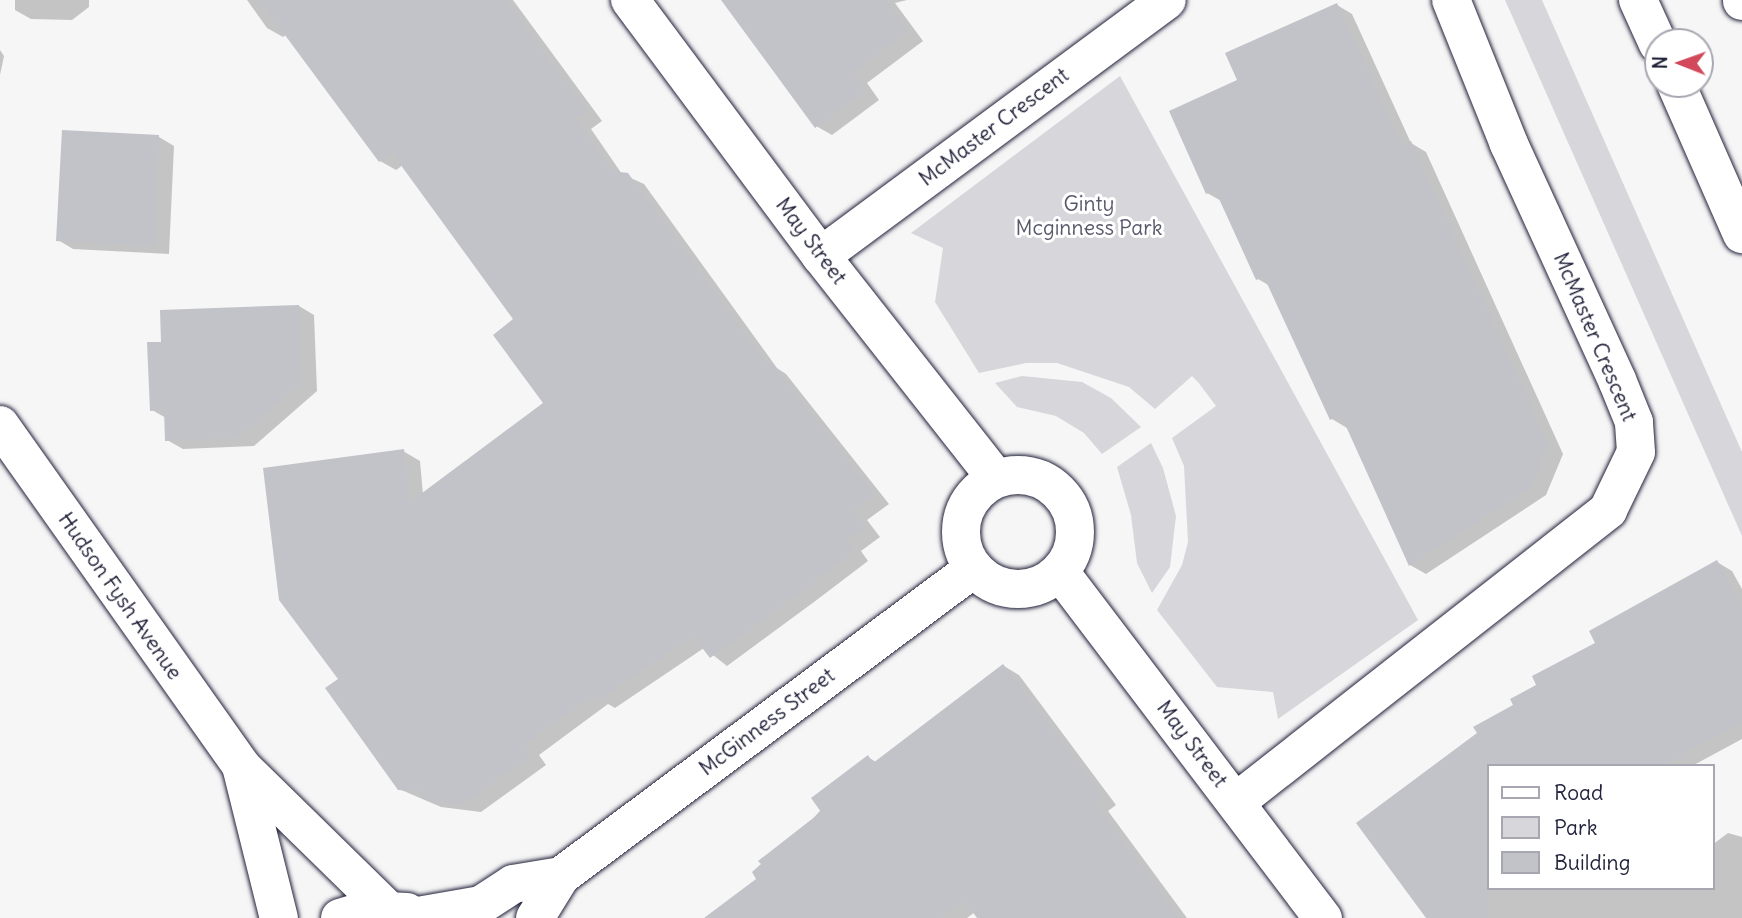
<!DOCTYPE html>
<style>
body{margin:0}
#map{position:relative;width:1742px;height:918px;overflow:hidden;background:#f6f6f7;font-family:Delius,sans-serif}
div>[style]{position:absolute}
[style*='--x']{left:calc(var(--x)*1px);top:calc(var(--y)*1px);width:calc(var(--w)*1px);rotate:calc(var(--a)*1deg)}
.green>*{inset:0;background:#d7d7db}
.shadow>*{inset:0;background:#0003}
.building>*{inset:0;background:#c2c2c9}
.roads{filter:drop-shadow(0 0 2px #22223b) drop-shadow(0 0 2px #22223b)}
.minor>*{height:38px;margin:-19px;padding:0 19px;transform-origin:19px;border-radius:19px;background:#fff}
.minor>.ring{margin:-19px;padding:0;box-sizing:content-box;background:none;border:38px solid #fff;border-radius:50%}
.highway>*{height:38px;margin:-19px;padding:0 19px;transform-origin:19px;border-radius:19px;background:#fff}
span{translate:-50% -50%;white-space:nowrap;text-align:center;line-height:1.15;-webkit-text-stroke:6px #fff;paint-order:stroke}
.street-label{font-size:21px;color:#22223b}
.park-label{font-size:21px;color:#58586b}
.legend{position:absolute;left:1487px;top:764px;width:228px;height:126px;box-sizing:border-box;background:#fff;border:2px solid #a7a7b1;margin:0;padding:9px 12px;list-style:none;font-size:21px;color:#22223b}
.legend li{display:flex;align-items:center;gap:14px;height:35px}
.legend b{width:35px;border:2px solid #a7a7b1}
.north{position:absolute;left:1644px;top:28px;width:70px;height:70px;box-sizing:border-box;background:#fff;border:2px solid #a7a7b1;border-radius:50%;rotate:271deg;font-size:19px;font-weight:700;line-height:28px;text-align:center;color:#22223b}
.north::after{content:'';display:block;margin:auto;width:24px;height:32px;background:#d1495b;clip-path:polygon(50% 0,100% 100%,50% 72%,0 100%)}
</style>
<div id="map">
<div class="green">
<i style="clip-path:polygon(1505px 0,1542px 0,1742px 452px,1742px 536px)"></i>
<i style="clip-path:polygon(1120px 76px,1418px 620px,1278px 719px,1273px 692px,1217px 687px,1157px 610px,1182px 565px,1188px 542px,1184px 466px,1172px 438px,1216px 406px,1198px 382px,1192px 376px,1155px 409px,1129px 387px,1057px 363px,1026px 363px,979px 373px,935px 302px,943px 248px,911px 233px)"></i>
<i style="clip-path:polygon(1022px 376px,1082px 382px,1111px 398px,1141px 427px,1102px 454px,1084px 433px,1056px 416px,1017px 407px,995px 383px)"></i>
<i style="clip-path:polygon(1151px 443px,1163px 468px,1176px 516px,1170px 567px,1152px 593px,1137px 563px,1131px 515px,1117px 467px)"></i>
</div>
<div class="shadow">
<i style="clip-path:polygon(15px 0,89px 0,89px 7px,72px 20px,31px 19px,15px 10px)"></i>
<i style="clip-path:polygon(247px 0,513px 0,602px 121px,591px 129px,622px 174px,644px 184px,777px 368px,786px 374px,889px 504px,867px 520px,880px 537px,861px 551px,868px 561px,814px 602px,727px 666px,704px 648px,615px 708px,608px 704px,539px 755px,546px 765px,481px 812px,441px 807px,399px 789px,340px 679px,403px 451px,420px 461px,423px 494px,545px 404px,516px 320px,403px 165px,396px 170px,380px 161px,287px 34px,283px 37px,267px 28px)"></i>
<i style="clip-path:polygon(723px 0,907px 0,895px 3px,923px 41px,867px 83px,879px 100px,832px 135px,816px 126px)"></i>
<i style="clip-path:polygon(1337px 5px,1352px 14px,1411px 143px,1426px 152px,1563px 454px,1546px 495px,1426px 574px,1410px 565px,1347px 428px,1332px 419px,1270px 286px,1258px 279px,1223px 202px,1207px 193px,1240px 81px)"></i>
<i style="clip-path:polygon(0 50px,4px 56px,0 75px)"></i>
<i style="clip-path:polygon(63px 132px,159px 137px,174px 146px,169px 254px,73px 249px,58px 240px)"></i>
<i style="clip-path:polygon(299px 306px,314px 315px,317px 391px,254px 446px,183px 449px,167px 440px,166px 418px,152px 410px,163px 343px)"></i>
<i style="clip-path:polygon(1717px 562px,1732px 571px,1742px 589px,1742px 739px,1692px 766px,1488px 766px,1488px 888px,1712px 888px,1712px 845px,1728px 833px,1742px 837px,1742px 918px,1437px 918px,1422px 909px,1515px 706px)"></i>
<i style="clip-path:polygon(1004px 666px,1019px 675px,1116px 805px,1108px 811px,1187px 918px,979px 918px,975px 912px,967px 918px,707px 918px,759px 879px,868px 757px,876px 762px)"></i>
</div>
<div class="building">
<i style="clip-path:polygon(259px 0,505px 0,587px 111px,575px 119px,612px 171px,628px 173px,767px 365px,770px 362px,874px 494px,852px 510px,865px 527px,846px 541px,853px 552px,798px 594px,710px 658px,693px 636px,598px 700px,594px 694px,524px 745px,531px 755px,464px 804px,423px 799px,421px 791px,398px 790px,325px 688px,338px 679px,279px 600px,263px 468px,404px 449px,410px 502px,543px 403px,493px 335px,513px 319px,392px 153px,379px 162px)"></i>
<i style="clip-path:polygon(721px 0,885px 0,908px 31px,852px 73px,864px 91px,815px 128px)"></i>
<i style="clip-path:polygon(1337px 3px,1402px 145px,1411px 141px,1548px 444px,1531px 487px,1409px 566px,1341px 415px,1330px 420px,1264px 277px,1256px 280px,1215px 190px,1206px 194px,1169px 111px,1237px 80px,1225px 53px)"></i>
<i style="clip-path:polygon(62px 130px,159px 135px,154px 246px,56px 241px)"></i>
<i style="clip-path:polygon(299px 305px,302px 382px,237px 438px,165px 441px,164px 410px,150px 411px,147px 342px,161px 342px,160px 310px)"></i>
<i style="clip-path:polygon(1717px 560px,1742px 607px,1742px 722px,1662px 766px,1488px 766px,1488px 918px,1426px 918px,1356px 823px,1477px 733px,1473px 727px,1513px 705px,1510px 699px,1536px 685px,1532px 676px,1595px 643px,1589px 631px)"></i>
<i style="clip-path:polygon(1003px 664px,1102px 796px,1094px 802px,1179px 918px,977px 918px,964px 900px,940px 918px,704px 918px,756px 879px,752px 872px,761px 864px,758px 861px,821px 812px,811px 798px,868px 755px,873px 763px)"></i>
</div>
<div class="roads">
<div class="minor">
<i style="--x:630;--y:0;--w:319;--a:53.3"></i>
<i style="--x:821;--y:256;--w:283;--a:51.8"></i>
<i style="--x:821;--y:256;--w:430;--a:-36.5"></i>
<i style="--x:0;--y:425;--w:418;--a:54.7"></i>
<i style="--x:241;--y:766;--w:204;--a:44.4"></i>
<i class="ring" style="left:961px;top:475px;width:76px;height:76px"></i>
<i style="--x:1060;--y:572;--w:435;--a:52.8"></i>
<i style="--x:241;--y:766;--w:157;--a:76"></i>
<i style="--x:1236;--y:802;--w:473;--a:-38.1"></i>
<i style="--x:1608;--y:510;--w:64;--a:-64.2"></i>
<i style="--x:1636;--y:452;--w:30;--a:-94"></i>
<i style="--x:1634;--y:422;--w:45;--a:-112"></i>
<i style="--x:1617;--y:380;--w:260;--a:-114.6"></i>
<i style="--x:1509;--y:144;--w:155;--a:-111.9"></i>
<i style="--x:418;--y:916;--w:64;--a:-9.9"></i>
<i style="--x:481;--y:905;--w:38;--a:-33"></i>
<i style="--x:513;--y:884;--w:49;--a:-9.5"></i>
<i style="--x:340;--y:918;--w:28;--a:-17"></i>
<i style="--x:367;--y:910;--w:40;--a:2.9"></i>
<i style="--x:535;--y:918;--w:49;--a:-58.2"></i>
<i style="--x:561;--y:876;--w:514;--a:-36.69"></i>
</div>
<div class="highway">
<i style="--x:1638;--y:0;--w:48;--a:65.6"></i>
<i style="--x:1742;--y:0;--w:1;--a:90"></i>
<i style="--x:1676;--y:84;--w:164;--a:66.3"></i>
</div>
</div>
<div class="street-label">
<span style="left:994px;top:127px;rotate:-37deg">McMaster Crescent</span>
<span style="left:811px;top:241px;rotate:53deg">May Street</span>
<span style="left:1595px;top:337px;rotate:67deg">McMaster Crescent</span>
<span style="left:120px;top:596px;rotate:55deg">Hudson Fysh Avenue</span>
<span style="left:767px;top:722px;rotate:-37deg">McGinness Street</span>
<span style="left:1192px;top:744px;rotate:53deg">May Street</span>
</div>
<div class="park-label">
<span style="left:1089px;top:216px">Ginty<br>Mcginness Park</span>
</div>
<ul class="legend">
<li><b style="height:9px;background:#fff"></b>Road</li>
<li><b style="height:19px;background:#d7d7db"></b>Park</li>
<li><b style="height:19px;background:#c2c2c9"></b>Building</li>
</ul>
<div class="north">N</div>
</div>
